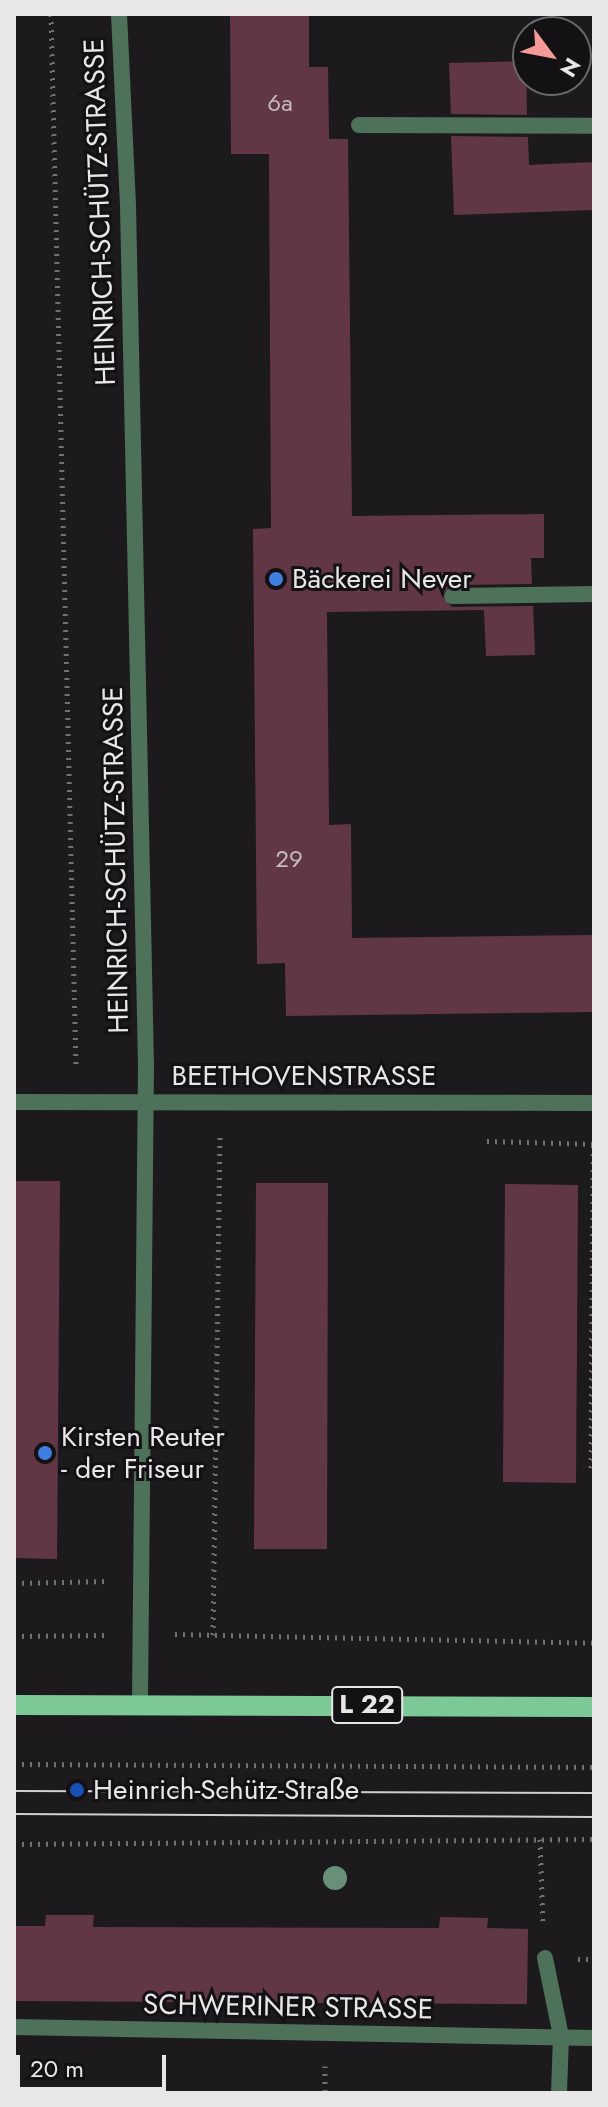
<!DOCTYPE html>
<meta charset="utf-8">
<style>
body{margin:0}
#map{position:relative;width:608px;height:2107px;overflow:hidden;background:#1d1a1d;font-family:Jost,sans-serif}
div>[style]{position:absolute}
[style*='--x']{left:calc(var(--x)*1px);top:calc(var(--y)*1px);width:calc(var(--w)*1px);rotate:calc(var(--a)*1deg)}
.building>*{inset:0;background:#623745}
.path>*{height:5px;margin-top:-2.5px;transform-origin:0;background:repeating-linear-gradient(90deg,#737173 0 2px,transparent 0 8px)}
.lane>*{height:16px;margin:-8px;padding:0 8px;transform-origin:8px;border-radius:8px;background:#4d7159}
.street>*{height:16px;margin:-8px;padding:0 8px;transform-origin:8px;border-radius:8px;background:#4d7159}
.primary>*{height:20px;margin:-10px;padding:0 10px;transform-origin:10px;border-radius:10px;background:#7cc997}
.tram>*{height:2px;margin:-1px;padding:0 1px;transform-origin:1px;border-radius:1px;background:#d0ced0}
.trees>*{width:24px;height:24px;margin:-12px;border-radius:50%;background:#688f78}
.dots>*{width:22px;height:22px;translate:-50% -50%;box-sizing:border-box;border:4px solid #141114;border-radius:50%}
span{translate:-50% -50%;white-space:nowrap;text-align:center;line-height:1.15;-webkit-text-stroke:6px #141114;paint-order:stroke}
.number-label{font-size:24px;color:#c6babf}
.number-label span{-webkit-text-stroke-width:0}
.shield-label span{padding:2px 6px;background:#141114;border:2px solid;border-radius:6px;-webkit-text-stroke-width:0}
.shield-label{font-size:26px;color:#e8e6e8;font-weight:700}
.street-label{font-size:28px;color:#e8e6e8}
.poi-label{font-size:28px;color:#e8e6e8}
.left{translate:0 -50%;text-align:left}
.frame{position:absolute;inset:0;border:16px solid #e8e6e8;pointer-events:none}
.north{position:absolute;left:512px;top:16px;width:80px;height:80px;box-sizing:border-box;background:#141114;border:2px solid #696669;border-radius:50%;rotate:122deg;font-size:22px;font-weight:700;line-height:32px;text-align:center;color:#e8e6e8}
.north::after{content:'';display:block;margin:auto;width:28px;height:36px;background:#f59b97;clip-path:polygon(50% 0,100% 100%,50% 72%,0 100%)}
.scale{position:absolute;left:16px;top:2055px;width:150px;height:36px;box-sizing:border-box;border:4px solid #e8e6e8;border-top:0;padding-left:10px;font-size:24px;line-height:28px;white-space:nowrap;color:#e8e6e8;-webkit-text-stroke:6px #141114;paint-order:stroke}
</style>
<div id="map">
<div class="building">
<i style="clip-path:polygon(230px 14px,309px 14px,309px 67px,328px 67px,329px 139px,348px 139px,352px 516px,544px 514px,544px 558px,531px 558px,532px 584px,452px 585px,441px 595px,452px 607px,533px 606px,535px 655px,486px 656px,484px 610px,327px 612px,329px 825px,351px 824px,352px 938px,594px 935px,594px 1012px,286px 1016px,285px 963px,257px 964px,253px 529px,271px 528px,269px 154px,231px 154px)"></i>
<i style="clip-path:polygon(526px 61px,527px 115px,451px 114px,449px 63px)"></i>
<i style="clip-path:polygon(451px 136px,528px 137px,529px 165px,594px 162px,594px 210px,454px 215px)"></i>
<i style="clip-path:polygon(14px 1181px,60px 1181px,57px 1559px,14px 1558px)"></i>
<i style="clip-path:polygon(256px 1183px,328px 1183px,327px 1549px,254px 1549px)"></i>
<i style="clip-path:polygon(505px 1184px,578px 1185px,576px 1483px,503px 1482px)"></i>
<i style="clip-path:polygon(46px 1915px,94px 1915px,93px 1927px,439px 1928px,440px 1917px,488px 1918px,487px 1928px,528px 1929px,527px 2004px,14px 2001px,14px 1926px,45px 1926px)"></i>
</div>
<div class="path">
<i style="--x:51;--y:14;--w:1052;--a:88.64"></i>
<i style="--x:487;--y:1141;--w:107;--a:1.6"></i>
<i style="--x:591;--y:1468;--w:324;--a:-89.6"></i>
<i style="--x:14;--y:1583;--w:95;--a:-1.2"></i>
<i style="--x:175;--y:1634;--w:419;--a:1.2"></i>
<i style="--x:213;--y:1635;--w:499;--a:-89.2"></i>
<i style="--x:14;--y:1636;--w:95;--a:-0.6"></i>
<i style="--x:14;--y:1764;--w:580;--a:0.3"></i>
<i style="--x:540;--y:1839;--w:87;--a:88"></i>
<i style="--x:14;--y:1844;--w:580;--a:-0.49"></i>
<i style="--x:578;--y:1959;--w:16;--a:0"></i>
<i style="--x:325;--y:2066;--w:27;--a:90"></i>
</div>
<div class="lane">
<i style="--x:359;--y:125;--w:235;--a:0.2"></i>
<i style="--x:452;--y:596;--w:142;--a:-0.8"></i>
</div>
<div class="street">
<i style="--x:119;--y:14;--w:192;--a:87.3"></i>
<i style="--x:128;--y:206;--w:858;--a:88.8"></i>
<i style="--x:146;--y:1064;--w:641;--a:90.54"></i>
<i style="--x:14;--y:1102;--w:580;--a:0.1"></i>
<i style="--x:545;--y:1958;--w:80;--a:78.4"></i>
<i style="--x:561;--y:2036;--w:57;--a:92"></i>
<i style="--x:14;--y:2027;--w:580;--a:1.09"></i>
</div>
<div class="primary">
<i style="--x:14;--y:1705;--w:580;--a:0.2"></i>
</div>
<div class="tram">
<i style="--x:14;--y:1791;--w:580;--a:0.2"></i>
<i style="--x:14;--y:1814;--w:580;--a:0.3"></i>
</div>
<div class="trees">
<i style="left:335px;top:1878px"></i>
</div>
<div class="dots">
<i style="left:276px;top:579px;background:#3f7fe0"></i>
<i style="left:45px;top:1453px;background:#3f7fe0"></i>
<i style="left:77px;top:1790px;background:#1a4fb4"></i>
</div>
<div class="number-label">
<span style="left:280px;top:103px">6a</span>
<span style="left:289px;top:859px">29</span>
</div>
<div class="shield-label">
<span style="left:367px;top:1705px">L 22</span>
</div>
<div class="street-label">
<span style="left:100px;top:212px;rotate:-92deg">HEINRICH-SCHÜTZ-STRASSE</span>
<span style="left:116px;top:860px;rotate:-91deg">HEINRICH-SCHÜTZ-STRASSE</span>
<span style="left:304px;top:1076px">BEETHOVENSTRASSE</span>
<span style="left:288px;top:2007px;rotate:1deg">SCHWERINER STRASSE</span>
</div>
<div class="poi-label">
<span class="left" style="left:292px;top:579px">Bäckerei Never</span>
<span class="left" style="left:61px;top:1453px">Kirsten Reuter<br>- der Friseur</span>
<span class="left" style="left:93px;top:1790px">Heinrich-Schütz-Straße</span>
</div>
<div class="frame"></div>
<div class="north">N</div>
<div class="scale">20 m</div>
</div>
